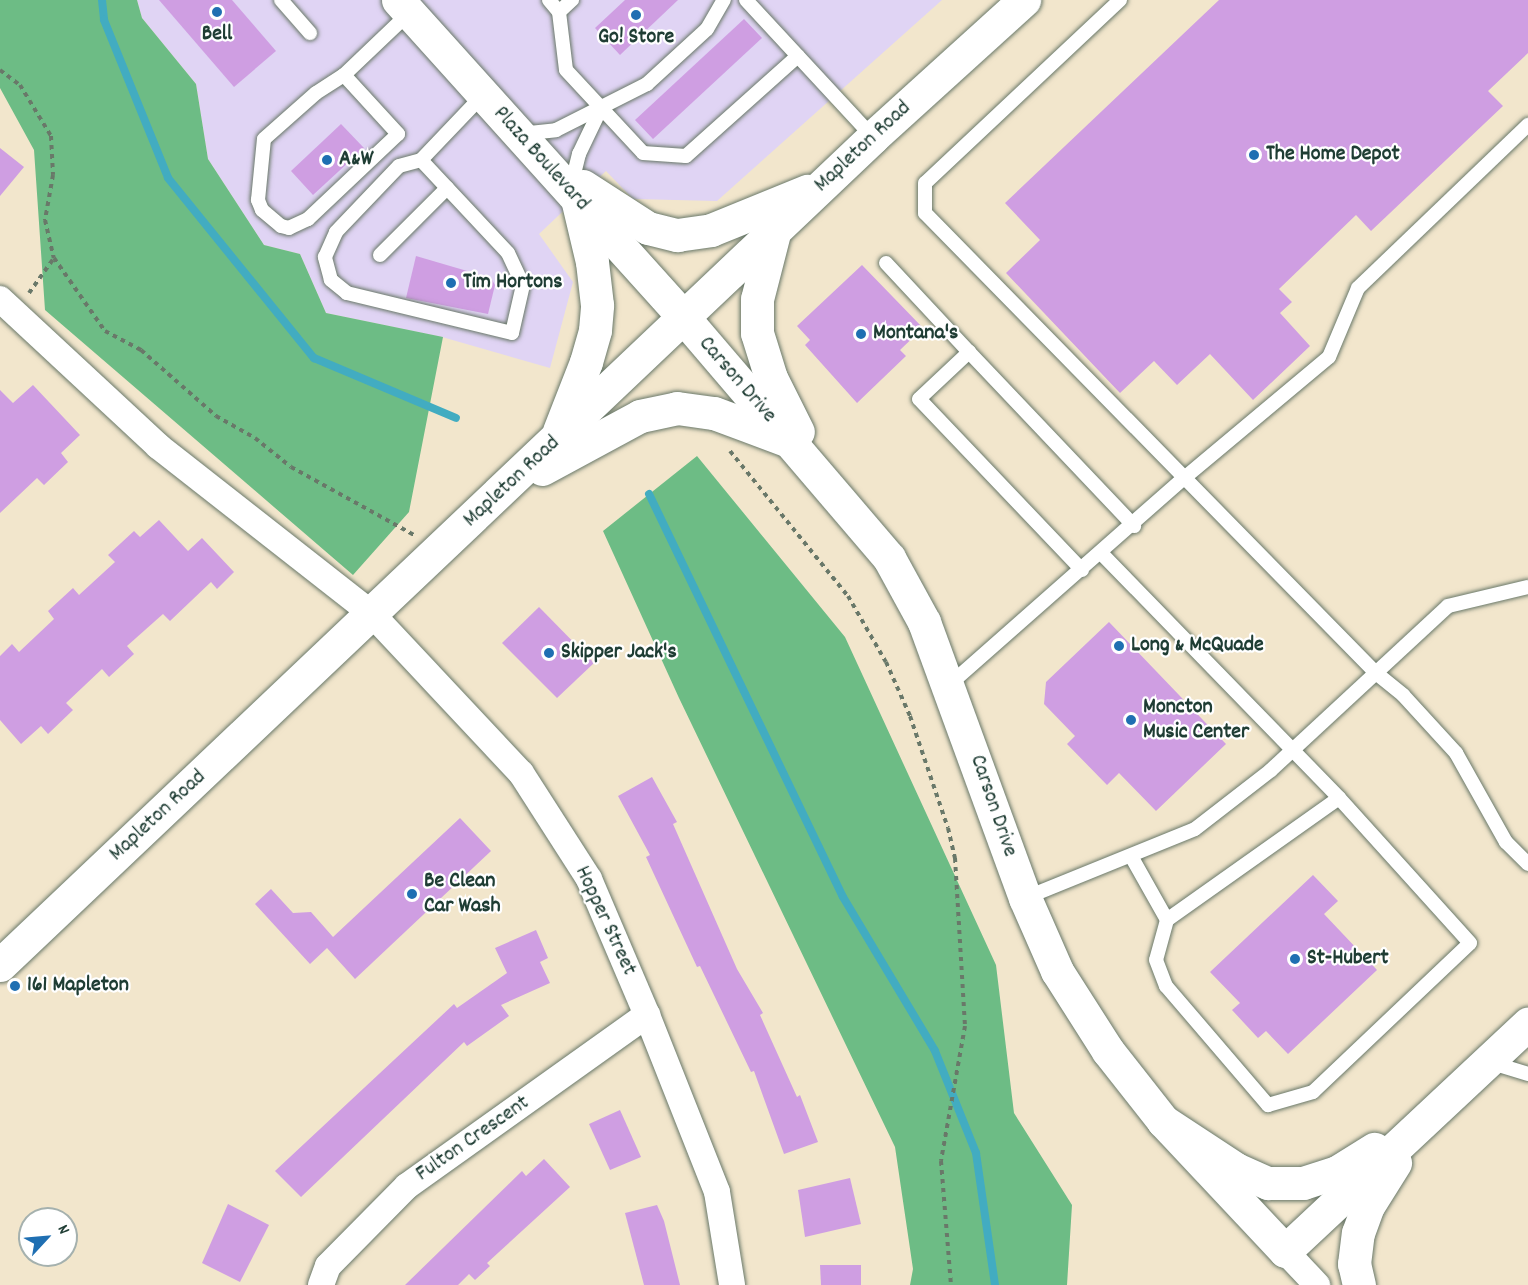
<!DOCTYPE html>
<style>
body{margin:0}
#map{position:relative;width:1528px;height:1285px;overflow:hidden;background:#f2e6cc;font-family:Dekko,sans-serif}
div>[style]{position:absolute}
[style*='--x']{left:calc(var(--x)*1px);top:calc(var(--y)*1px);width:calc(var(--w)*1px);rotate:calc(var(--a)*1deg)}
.built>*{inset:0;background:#e0d4f4}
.forest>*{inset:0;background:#6dbc85}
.stream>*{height:8px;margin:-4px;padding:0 4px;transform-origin:4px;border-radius:4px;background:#42acc1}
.building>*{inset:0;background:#cf9ee2}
.path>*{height:4px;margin-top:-2px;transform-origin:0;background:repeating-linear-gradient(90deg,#697869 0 4.5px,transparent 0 9px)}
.roads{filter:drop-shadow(0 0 2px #697869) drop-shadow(0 0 2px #697869)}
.lane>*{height:14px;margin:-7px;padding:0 7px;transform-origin:7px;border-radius:7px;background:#fff}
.street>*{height:26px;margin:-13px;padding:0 13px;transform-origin:13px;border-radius:13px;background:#fff}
.secondary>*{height:33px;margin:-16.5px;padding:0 16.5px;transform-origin:16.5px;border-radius:16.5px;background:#fff}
.highway>*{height:33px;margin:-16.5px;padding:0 16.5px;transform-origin:16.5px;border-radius:16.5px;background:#fff}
.dots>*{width:16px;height:16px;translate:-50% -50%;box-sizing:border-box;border:3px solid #fff;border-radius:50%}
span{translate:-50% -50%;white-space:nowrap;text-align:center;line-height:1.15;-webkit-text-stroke:4.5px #fff;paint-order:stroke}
.poi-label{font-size:22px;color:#1f3d34;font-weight:700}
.left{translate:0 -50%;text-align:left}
.street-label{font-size:22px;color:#1f3d34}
.north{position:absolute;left:18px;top:1207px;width:60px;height:60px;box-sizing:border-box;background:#fff;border:2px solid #a5b1ae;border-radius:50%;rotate:64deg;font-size:16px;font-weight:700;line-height:24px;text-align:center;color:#1f3d34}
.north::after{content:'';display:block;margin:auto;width:21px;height:27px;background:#1f6fb2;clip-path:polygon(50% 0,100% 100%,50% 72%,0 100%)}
</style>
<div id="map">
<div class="built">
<i style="clip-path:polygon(137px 0,942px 0,717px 201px,633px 199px,606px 171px,577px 198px,539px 234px,573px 282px,550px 368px,442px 337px,326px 313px,300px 254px,264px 245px,208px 159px,196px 84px,142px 18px)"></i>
</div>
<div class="forest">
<i style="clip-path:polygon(0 0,137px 0,142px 18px,196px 84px,208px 159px,264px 245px,300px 254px,326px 313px,443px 337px,409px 512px,353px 575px,45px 310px,34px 150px,0 88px)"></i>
<i style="clip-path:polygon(697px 456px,845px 637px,996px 965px,1014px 1113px,1072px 1205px,1067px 1285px,910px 1285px,913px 1269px,895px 1147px,679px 698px,603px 531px)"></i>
</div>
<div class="stream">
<i style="--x:102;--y:0;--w:20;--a:84"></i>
<i style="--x:104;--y:20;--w:170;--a:67.9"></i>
<i style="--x:168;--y:178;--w:232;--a:51"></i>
<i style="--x:314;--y:358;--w:154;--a:22.9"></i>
<i style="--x:649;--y:494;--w:447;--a:64.3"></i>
<i style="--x:843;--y:897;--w:179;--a:59.1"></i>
<i style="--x:935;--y:1051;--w:110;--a:68.1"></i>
<i style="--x:976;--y:1153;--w:133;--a:81.8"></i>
</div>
<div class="building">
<i style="clip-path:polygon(159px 0,232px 0,276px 51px,234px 87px)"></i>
<i style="clip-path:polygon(625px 0,678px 0,620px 55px,595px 28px)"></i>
<i style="clip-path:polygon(1219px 0,1528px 0,1528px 53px,1488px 91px,1503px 106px,1371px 231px,1356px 215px,1279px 289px,1292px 302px,1280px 313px,1310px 346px,1253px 400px,1210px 354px,1177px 385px,1154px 361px,1120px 393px,1006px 273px,1040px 240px,1005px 203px)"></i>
<i style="clip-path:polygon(744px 19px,762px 38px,653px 139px,635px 120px)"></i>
<i style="clip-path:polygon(341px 124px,364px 148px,313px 195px,291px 171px)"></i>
<i style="clip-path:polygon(0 148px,24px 167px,0 196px)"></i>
<i style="clip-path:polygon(416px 256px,491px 278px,495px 285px,488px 314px,406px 298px)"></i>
<i style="clip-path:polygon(862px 265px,923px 328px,900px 350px,906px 356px,857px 403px,805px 345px,810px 340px,797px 326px)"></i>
<i style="clip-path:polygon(33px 385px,80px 435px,61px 453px,68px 462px,44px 485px,37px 478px,0 513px,0 390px,13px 403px)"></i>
<i style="clip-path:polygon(159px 520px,188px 551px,202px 538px,234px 572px,217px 589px,211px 582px,170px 621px,163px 614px,127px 646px,134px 654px,109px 677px,102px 669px,66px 703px,73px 710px,48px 734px,41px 726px,21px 744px,0 720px,0 656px,12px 644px,19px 652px,54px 619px,48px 611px,73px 588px,79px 595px,115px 562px,108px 555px,134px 531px,140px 537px)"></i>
<i style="clip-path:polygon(539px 607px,594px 663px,557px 698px,502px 643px)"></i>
<i style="clip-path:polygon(1109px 622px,1226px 744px,1156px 811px,1119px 773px,1107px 785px,1067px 744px,1075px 736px,1044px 704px,1046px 682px)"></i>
<i style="clip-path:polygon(652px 777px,677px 822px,673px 824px,737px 969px,763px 1013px,760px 1015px,797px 1097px,800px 1095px,818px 1142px,784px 1154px,754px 1071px,751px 1072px,700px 966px,697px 967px,646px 857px,650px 855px,618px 796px)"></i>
<i style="clip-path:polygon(460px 818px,491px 851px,355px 979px,327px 948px,310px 964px,255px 904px,271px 889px,293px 913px,311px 912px,333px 937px)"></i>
<i style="clip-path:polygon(1313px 875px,1338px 901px,1324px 914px,1377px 970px,1288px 1054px,1266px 1031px,1258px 1038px,1232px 1010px,1240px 1003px,1210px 972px)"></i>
<i style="clip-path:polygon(536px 930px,548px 958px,540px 962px,550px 983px,501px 1005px,509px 1016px,467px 1046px,464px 1042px,301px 1197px,275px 1171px,454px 1004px,457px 1008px,507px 973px,495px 948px)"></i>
<i style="clip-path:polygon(620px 1110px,641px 1157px,610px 1170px,589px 1124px)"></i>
<i style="clip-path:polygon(544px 1159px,570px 1187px,487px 1263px,490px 1266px,475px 1280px,469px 1274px,458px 1285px,405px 1285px,522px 1171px,526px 1176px)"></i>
<i style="clip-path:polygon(850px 1178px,861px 1224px,805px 1237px,798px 1190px)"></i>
<i style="clip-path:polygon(228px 1204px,269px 1225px,240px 1282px,202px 1263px)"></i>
<i style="clip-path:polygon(657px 1205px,664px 1221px,680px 1285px,644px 1285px,625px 1213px)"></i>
<i style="clip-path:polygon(820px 1265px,861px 1265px,861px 1285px,821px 1285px)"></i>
</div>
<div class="path">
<i style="--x:0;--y:70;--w:25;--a:37"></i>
<i style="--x:20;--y:85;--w:60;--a:58.7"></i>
<i style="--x:51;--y:136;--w:39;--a:87"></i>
<i style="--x:53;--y:175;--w:46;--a:100.1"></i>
<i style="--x:45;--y:220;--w:39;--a:77"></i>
<i style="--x:29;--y:293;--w:43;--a:-54.5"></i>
<i style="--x:54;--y:258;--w:89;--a:55.1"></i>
<i style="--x:105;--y:331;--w:41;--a:27.8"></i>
<i style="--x:141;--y:350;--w:100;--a:41.3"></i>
<i style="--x:216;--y:416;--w:45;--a:29.4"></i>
<i style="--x:255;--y:438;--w:46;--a:38.9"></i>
<i style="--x:291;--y:467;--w:141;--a:28.9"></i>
<i style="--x:730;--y:451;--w:187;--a:50.9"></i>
<i style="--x:848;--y:596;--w:76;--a:60.1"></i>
<i style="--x:886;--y:662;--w:59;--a:66"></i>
<i style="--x:910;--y:716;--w:118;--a:71.3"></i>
<i style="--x:948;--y:828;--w:31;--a:77"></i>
<i style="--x:955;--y:858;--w:168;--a:86.6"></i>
<i style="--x:965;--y:1026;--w:137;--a:100.1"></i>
<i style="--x:941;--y:1161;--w:124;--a:85.4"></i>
</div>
<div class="roads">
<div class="lane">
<i style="--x:281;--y:0;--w:44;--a:48.7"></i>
<i style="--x:549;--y:0;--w:16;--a:50"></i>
<i style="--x:559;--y:12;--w:18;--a:-43"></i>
<i style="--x:746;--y:0;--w:187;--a:47.2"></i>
<i style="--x:1120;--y:0;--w:267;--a:136.8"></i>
<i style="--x:925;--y:183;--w:30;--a:90"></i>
<i style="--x:925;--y:213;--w:644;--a:45.57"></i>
<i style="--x:1376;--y:673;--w:35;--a:39"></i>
<i style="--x:1403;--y:695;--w:79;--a:47.6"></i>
<i style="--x:1456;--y:753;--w:102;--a:60.7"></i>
<i style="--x:1506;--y:842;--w:31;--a:45"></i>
<i style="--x:559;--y:12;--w:58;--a:83.1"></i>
<i style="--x:566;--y:70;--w:113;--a:47.1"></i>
<i style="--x:643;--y:153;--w:43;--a:4"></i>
<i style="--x:686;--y:156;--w:150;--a:-41.8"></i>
<i style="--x:344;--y:75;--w:80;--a:47.5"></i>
<i style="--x:398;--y:134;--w:124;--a:136.6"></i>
<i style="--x:308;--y:219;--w:21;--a:155"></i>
<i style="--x:289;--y:228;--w:8;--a:-166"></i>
<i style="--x:281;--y:226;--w:25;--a:-140"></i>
<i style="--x:262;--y:210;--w:11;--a:-112"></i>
<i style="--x:258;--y:200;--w:61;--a:-84.4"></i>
<i style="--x:264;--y:139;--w:69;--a:-41.5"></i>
<i style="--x:316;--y:93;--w:33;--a:-33"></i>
<i style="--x:344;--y:75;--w:90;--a:-43.6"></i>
<i style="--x:520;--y:134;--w:36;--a:-6"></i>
<i style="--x:556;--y:130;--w:102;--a:-26.8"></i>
<i style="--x:647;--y:84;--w:81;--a:-42.5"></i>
<i style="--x:707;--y:29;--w:34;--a:-60"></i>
<i style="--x:421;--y:160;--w:127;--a:46.9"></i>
<i style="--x:508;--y:253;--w:35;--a:65"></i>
<i style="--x:523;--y:285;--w:49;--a:102.9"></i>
<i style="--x:512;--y:333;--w:170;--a:-166.4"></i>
<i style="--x:347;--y:293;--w:21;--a:-141"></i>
<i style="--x:331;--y:280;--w:24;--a:-105"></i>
<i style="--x:325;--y:257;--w:27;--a:-66"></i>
<i style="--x:336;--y:232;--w:91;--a:-46.3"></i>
<i style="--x:399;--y:166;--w:23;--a:-15"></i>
<i style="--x:421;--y:160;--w:90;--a:-46.4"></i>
<i style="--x:573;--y:178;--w:25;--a:-76"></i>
<i style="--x:579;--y:154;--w:51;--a:-64.4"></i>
<i style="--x:380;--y:255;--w:95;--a:-45"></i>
<i style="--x:886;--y:263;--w:122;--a:47"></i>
<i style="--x:1101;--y:553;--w:342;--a:45.8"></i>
<i style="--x:1082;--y:570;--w:236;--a:-133.6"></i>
<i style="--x:919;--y:399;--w:69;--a:-43.2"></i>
<i style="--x:969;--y:352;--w:240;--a:46.5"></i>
<i style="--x:949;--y:685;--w:312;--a:-41.4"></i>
<i style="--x:1183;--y:479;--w:190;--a:-39.9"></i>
<i style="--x:1329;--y:357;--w:75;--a:-67.2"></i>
<i style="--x:1358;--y:288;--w:236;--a:-43.8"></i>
<i style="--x:1131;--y:856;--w:73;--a:60.6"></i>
<i style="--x:1167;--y:920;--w:41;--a:105.4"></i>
<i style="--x:1156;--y:960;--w:28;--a:69"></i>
<i style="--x:1166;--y:986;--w:157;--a:49.4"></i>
<i style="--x:1268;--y:1105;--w:47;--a:-16.1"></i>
<i style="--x:1313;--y:1092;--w:216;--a:-43.5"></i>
<i style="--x:1470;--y:943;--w:195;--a:-132.1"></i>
<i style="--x:1339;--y:798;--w:211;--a:144.7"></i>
<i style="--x:1025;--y:898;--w:183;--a:-22.1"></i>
<i style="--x:1195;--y:829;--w:96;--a:-37.8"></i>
<i style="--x:1271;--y:770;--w:241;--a:-42.8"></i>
<i style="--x:1448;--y:606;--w:82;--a:-13.4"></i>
<i style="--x:1489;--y:1062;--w:41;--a:17.1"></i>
</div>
<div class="street">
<i style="--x:0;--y:299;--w:216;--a:42.9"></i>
<i style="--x:158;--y:446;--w:272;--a:38.1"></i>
<i style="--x:372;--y:614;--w:218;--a:46.9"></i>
<i style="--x:521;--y:773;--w:126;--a:57.3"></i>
<i style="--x:589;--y:879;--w:148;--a:66.9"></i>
<i style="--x:647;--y:1015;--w:190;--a:68.4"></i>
<i style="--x:717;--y:1192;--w:94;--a:80.8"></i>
<i style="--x:1285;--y:1251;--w:47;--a:46.7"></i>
<i style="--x:321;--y:1285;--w:20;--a:-70"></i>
<i style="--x:328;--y:1266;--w:112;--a:-45.4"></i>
<i style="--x:407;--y:1186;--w:295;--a:-35.5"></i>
</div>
<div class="secondary">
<i style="--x:398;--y:0;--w:428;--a:48"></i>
<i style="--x:684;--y:318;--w:316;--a:49.5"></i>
<i style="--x:889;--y:558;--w:73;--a:61.3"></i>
<i style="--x:924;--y:622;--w:294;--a:69.9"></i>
<i style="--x:1025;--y:898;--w:80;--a:66.3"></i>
<i style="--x:1057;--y:971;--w:95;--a:57.5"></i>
<i style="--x:1108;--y:1051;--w:89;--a:51.8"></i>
<i style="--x:1163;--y:1121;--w:178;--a:46.8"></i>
<i style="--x:583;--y:186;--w:77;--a:32.9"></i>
<i style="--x:648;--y:228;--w:30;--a:14"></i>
<i style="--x:677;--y:235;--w:34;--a:-8"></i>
<i style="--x:711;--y:230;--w:104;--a:-22.1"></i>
<i style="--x:774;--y:233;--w:68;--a:104.4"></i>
<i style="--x:757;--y:299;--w:34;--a:90"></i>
<i style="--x:757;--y:333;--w:47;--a:72.7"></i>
<i style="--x:771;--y:378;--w:60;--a:63.4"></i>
<i style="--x:559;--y:431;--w:74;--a:-68.6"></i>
<i style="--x:586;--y:362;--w:33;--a:-74"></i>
<i style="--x:595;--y:330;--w:25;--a:-85"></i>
<i style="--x:597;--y:305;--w:43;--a:-96.6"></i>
<i style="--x:592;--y:262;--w:61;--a:-103.3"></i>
<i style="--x:542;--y:469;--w:111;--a:-28.4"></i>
<i style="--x:640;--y:416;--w:38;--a:-12"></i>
<i style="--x:677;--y:408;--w:37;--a:8"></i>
<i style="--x:714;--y:413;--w:80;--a:20.5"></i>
<i style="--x:0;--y:965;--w:1203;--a:-43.48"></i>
<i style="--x:873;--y:137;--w:204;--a:-42.2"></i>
</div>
<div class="highway">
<i style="--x:1163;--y:1121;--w:87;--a:33.3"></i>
<i style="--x:1236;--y:1169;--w:35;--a:24"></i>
<i style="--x:1268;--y:1183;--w:35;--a:0"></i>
<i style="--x:1303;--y:1183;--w:36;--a:-18"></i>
<i style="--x:1337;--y:1172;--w:44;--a:-31.9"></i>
<i style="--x:1285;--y:1251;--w:333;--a:-43.1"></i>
<i style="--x:1359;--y:1285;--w:22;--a:-103"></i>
<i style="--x:1354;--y:1264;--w:31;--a:-83"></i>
<i style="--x:1358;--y:1233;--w:29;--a:-70"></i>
<i style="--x:1368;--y:1206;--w:51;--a:-57.9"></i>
</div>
</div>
<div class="dots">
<i style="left:217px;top:12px;background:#1f6fb2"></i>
<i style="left:636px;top:15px;background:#1f6fb2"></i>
<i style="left:1254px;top:155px;background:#1f6fb2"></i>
<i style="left:327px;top:160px;background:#1f6fb2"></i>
<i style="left:451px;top:283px;background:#1f6fb2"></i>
<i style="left:861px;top:334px;background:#1f6fb2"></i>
<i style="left:1119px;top:646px;background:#1f6fb2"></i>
<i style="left:549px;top:653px;background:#1f6fb2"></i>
<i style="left:1131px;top:720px;background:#1f6fb2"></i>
<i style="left:412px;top:894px;background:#1f6fb2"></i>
<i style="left:1295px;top:959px;background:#1f6fb2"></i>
<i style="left:15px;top:986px;background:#1f6fb2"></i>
</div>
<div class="poi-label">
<span style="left:217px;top:35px">Bell</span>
<span style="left:636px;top:38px">Go! Store</span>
<span class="left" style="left:1266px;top:155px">The Home Depot</span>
<span class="left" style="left:339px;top:160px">A&amp;W</span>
<span class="left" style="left:463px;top:283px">Tim Hortons</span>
<span class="left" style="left:873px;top:334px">Montana's</span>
<span class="left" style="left:1131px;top:646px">Long &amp; McQuade</span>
<span class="left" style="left:561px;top:653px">Skipper Jack's</span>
<span class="left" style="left:1143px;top:720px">Moncton<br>Music Center</span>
<span class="left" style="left:424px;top:894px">Be Clean<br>Car Wash</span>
<span class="left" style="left:1307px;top:959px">St-Hubert</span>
<span class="left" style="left:27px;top:986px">161 Mapleton</span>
</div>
<div class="street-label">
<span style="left:863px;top:147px;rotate:-43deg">Mapleton Road</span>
<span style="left:541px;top:159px;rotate:48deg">Plaza Boulevard</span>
<span style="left:737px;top:380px;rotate:49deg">Carson Drive</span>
<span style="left:512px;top:482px;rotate:-43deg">Mapleton Road</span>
<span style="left:993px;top:806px;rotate:71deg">Carson Drive</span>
<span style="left:158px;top:816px;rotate:-43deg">Mapleton Road</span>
<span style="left:605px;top:921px;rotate:65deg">Hopper Street</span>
<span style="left:473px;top:1139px;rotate:-35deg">Fulton Crescent</span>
</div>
<div class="north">N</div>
</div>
